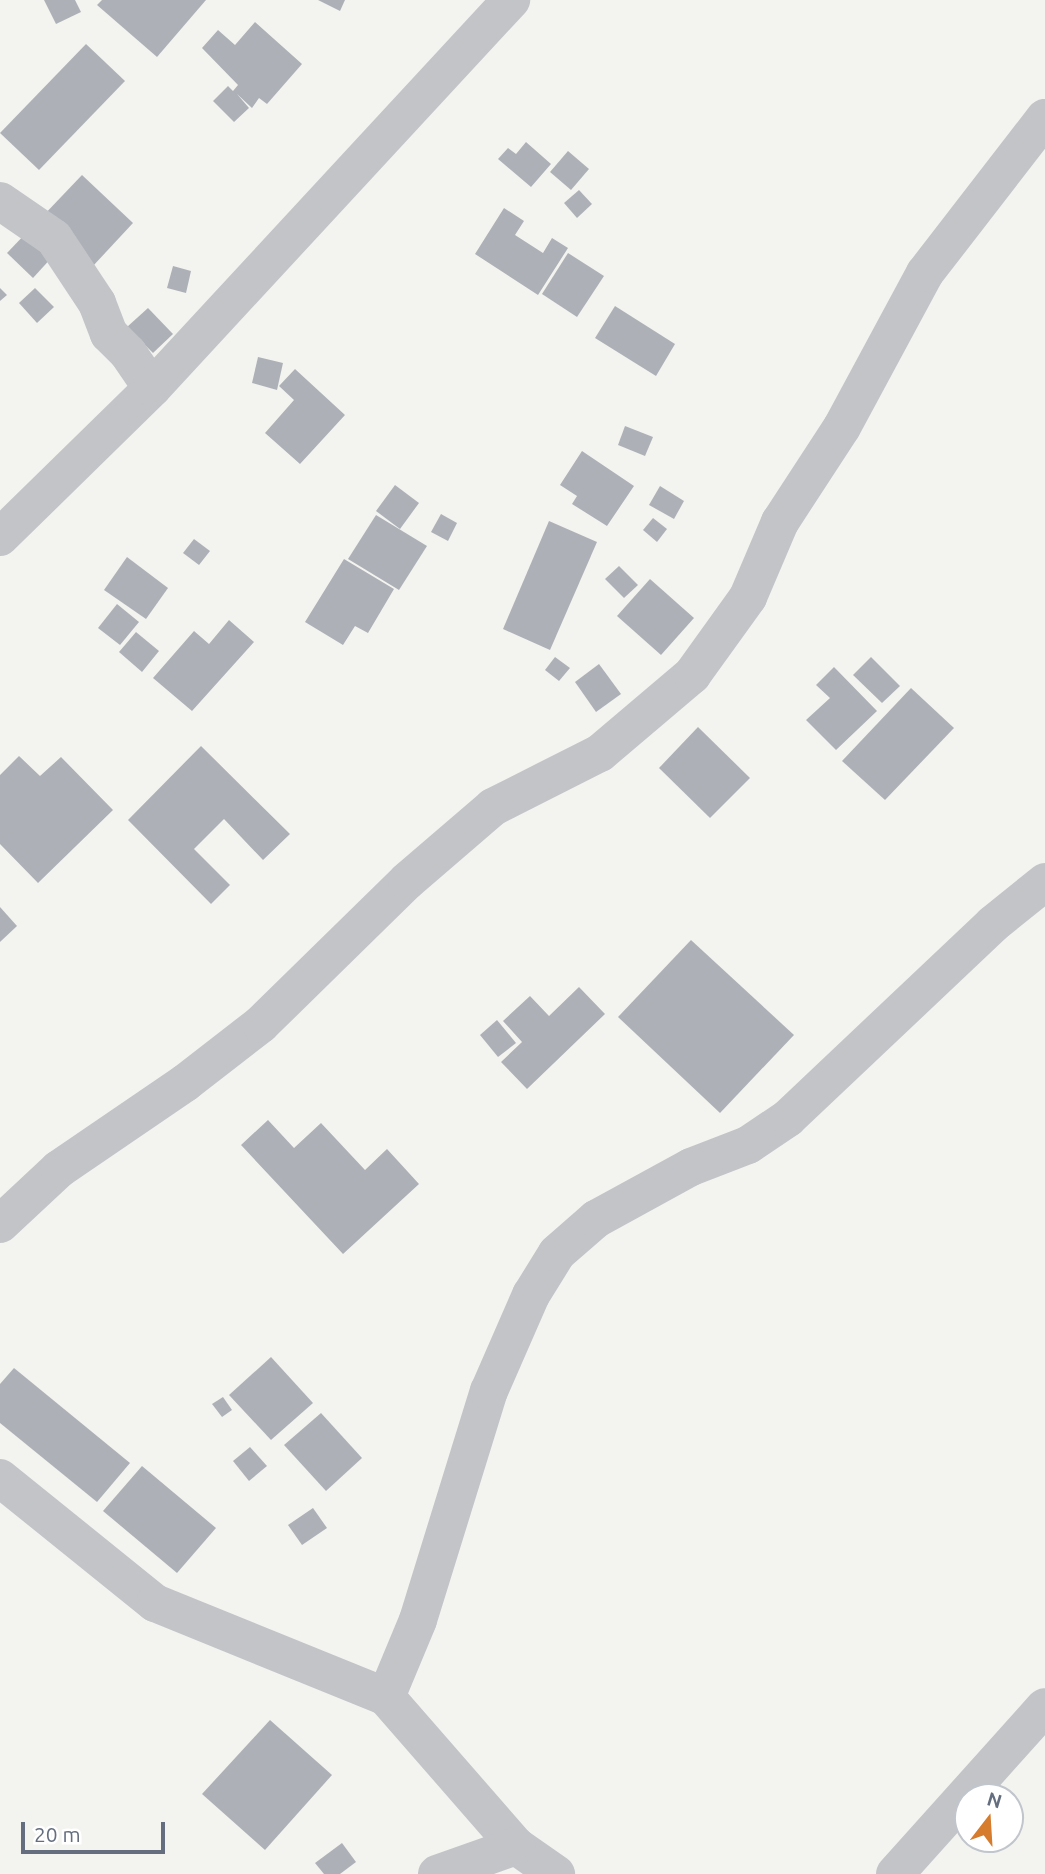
<!DOCTYPE html>
<style>
body{margin:0}
#map{position:relative;width:1045px;height:1874px;overflow:hidden;background:#f3f4f0;font-family:Ubuntu,sans-serif}
div>[style]{position:absolute}
[style*='--x']{left:calc(var(--x)*1px);top:calc(var(--y)*1px);width:calc(var(--w)*1px);rotate:calc(var(--a)*1deg)}
.building>*{inset:0;background:#adb1b7}
.street>*{height:38px;margin:-19px;padding:0 19px;transform-origin:19px;border-radius:19px;background:#c2c4c8}
span{translate:-50% -50%;white-space:nowrap;text-align:center;line-height:1.15;-webkit-text-stroke:7px #fff;paint-order:stroke}
.north{position:absolute;left:954px;top:1783px;width:70px;height:70px;box-sizing:border-box;background:#fff;border:2px solid #c1c5cc;border-radius:50%;rotate:17deg;font-size:19px;font-weight:700;line-height:28px;text-align:center;color:#656e7f}
.north::after{content:'';display:block;margin:auto;width:24px;height:32px;background:#d67c2e;clip-path:polygon(50% 0,100% 100%,50% 72%,0 100%)}
.scale{position:absolute;left:21px;top:1822px;width:144px;height:32px;box-sizing:border-box;border:4px solid #656e7f;border-top:0;padding-left:9px;font-size:21px;line-height:24px;white-space:nowrap;color:#656e7f;-webkit-text-stroke:5px #fff;paint-order:stroke}
</style>
<div id="map">
<div class="building">
<i style="clip-path:polygon(44px 0,75px 0,81px 12px,56px 24px)"></i>
<i style="clip-path:polygon(102px 0,206px 0,157px 57px,97px 5px)"></i>
<i style="clip-path:polygon(318px 0,345px 0,340px 11px)"></i>
<i style="clip-path:polygon(255px 22px,302px 64px,267px 104px,259px 98px,252px 108px,237px 94px,249px 108px,234px 122px,213px 101px,228px 86px,233px 91px,238px 85px,202px 48px,218px 30px,235px 45px)"></i>
<i style="clip-path:polygon(86px 44px,125px 81px,39px 170px,0 133px)"></i>
<i style="clip-path:polygon(526px 142px,551px 164px,531px 187px,498px 159px,508px 148px,516px 154px)"></i>
<i style="clip-path:polygon(568px 151px,589px 169px,571px 190px,550px 172px)"></i>
<i style="clip-path:polygon(82px 175px,133px 223px,93px 266px,41px 218px)"></i>
<i style="clip-path:polygon(579px 190px,592px 204px,577px 218px,564px 203px)"></i>
<i style="clip-path:polygon(504px 208px,524px 221px,515px 235px,543px 253px,552px 238px,568px 248px,538px 295px,475px 254px)"></i>
<i style="clip-path:polygon(28px 231px,54px 255px,33px 278px,7px 253px)"></i>
<i style="clip-path:polygon(568px 253px,604px 276px,577px 317px,542px 294px)"></i>
<i style="clip-path:polygon(173px 266px,191px 271px,186px 293px,167px 288px)"></i>
<i style="clip-path:polygon(0 288px,7px 295px,0 301px)"></i>
<i style="clip-path:polygon(35px 288px,54px 307px,37px 323px,19px 303px)"></i>
<i style="clip-path:polygon(615px 306px,675px 344px,656px 376px,595px 338px)"></i>
<i style="clip-path:polygon(148px 308px,173px 334px,153px 353px,127px 327px)"></i>
<i style="clip-path:polygon(258px 357px,283px 363px,277px 390px,252px 383px)"></i>
<i style="clip-path:polygon(295px 369px,345px 415px,300px 464px,265px 433px,294px 400px,279px 386px)"></i>
<i style="clip-path:polygon(625px 426px,653px 437px,645px 456px,618px 445px)"></i>
<i style="clip-path:polygon(582px 451px,634px 486px,607px 526px,572px 504px,577px 496px,560px 485px)"></i>
<i style="clip-path:polygon(395px 485px,419px 503px,400px 529px,376px 511px)"></i>
<i style="clip-path:polygon(660px 486px,684px 501px,674px 519px,649px 505px)"></i>
<i style="clip-path:polygon(441px 514px,457px 523px,448px 541px,431px 532px)"></i>
<i style="clip-path:polygon(376px 515px,427px 546px,399px 590px,348px 559px)"></i>
<i style="clip-path:polygon(653px 518px,667px 529px,657px 542px,643px 530px)"></i>
<i style="clip-path:polygon(549px 521px,597px 542px,550px 650px,503px 629px)"></i>
<i style="clip-path:polygon(194px 539px,210px 551px,199px 565px,183px 553px)"></i>
<i style="clip-path:polygon(127px 557px,168px 588px,146px 619px,104px 590px)"></i>
<i style="clip-path:polygon(344px 559px,394px 589px,368px 633px,355px 626px,343px 645px,305px 622px)"></i>
<i style="clip-path:polygon(619px 566px,638px 585px,624px 598px,605px 579px)"></i>
<i style="clip-path:polygon(650px 579px,694px 618px,661px 655px,617px 616px)"></i>
<i style="clip-path:polygon(117px 604px,139px 622px,120px 645px,98px 628px)"></i>
<i style="clip-path:polygon(229px 620px,254px 642px,192px 711px,153px 678px,194px 631px,209px 644px)"></i>
<i style="clip-path:polygon(136px 632px,159px 651px,142px 672px,119px 652px)"></i>
<i style="clip-path:polygon(555px 657px,570px 668px,559px 681px,545px 670px)"></i>
<i style="clip-path:polygon(871px 657px,900px 686px,882px 703px,853px 675px)"></i>
<i style="clip-path:polygon(599px 664px,621px 694px,596px 712px,575px 682px)"></i>
<i style="clip-path:polygon(834px 667px,877px 711px,836px 750px,806px 720px,830px 698px,816px 685px)"></i>
<i style="clip-path:polygon(911px 688px,954px 728px,885px 800px,842px 761px)"></i>
<i style="clip-path:polygon(698px 727px,750px 778px,710px 818px,659px 768px)"></i>
<i style="clip-path:polygon(201px 746px,290px 834px,263px 860px,224px 819px,194px 849px,230px 885px,211px 904px,128px 820px)"></i>
<i style="clip-path:polygon(19px 756px,40px 776px,61px 757px,113px 810px,38px 883px,0 844px,0 775px)"></i>
<i style="clip-path:polygon(0 907px,17px 926px,0 942px)"></i>
<i style="clip-path:polygon(691px 940px,794px 1035px,720px 1113px,618px 1017px)"></i>
<i style="clip-path:polygon(579px 987px,605px 1014px,527px 1089px,501px 1062px,522px 1042px,503px 1021px,530px 996px,549px 1016px)"></i>
<i style="clip-path:polygon(497px 1020px,516px 1043px,498px 1057px,480px 1035px)"></i>
<i style="clip-path:polygon(268px 1120px,294px 1148px,321px 1123px,365px 1170px,387px 1149px,419px 1184px,343px 1254px,241px 1145px)"></i>
<i style="clip-path:polygon(271px 1357px,313px 1403px,271px 1440px,229px 1395px)"></i>
<i style="clip-path:polygon(14px 1368px,130px 1463px,97px 1502px,0 1423px,0 1384px)"></i>
<i style="clip-path:polygon(223px 1397px,232px 1410px,222px 1417px,212px 1404px)"></i>
<i style="clip-path:polygon(321px 1413px,362px 1458px,326px 1491px,284px 1445px)"></i>
<i style="clip-path:polygon(250px 1447px,267px 1466px,249px 1481px,233px 1461px)"></i>
<i style="clip-path:polygon(142px 1466px,216px 1528px,177px 1573px,103px 1511px)"></i>
<i style="clip-path:polygon(313px 1508px,327px 1528px,302px 1545px,288px 1525px)"></i>
<i style="clip-path:polygon(270px 1720px,332px 1775px,265px 1850px,202px 1794px)"></i>
<i style="clip-path:polygon(342px 1843px,356px 1862px,340px 1874px,324px 1874px,315px 1863px)"></i>
</div>
<div class="street">
<i style="--x:0;--y:201;--w:65;--a:34.4"></i>
<i style="--x:54;--y:238;--w:78;--a:56.5"></i>
<i style="--x:97;--y:303;--w:33;--a:69"></i>
<i style="--x:109;--y:334;--w:27;--a:45"></i>
<i style="--x:128;--y:353;--w:42;--a:55.6"></i>
<i style="--x:0;--y:537;--w:213;--a:-44.4"></i>
<i style="--x:152;--y:388;--w:529;--a:-47.22"></i>
<i style="--x:0;--y:1224;--w:81;--a:-43"></i>
<i style="--x:59;--y:1169;--w:153;--a:-34.3"></i>
<i style="--x:185;--y:1083;--w:96;--a:-37.8"></i>
<i style="--x:261;--y:1024;--w:204;--a:-44.4"></i>
<i style="--x:407;--y:881;--w:113;--a:-40.7"></i>
<i style="--x:493;--y:807;--w:120;--a:-26.8"></i>
<i style="--x:600;--y:753;--w:121;--a:-40.3"></i>
<i style="--x:692;--y:675;--w:96;--a:-54.3"></i>
<i style="--x:748;--y:597;--w:82;--a:-66.9"></i>
<i style="--x:780;--y:522;--w:113;--a:-56.9"></i>
<i style="--x:842;--y:427;--w:175;--a:-61.7"></i>
<i style="--x:925;--y:273;--w:196;--a:-52.3"></i>
<i style="--x:0;--y:1478;--w:199;--a:38.9"></i>
<i style="--x:155;--y:1603;--w:249;--a:22.1"></i>
<i style="--x:386;--y:1697;--w:198;--a:48.9"></i>
<i style="--x:516;--y:1846;--w:49;--a:35"></i>
<i style="--x:386;--y:1697;--w:83;--a:-67.4"></i>
<i style="--x:418;--y:1620;--w:240;--a:-72.8"></i>
<i style="--x:489;--y:1391;--w:105;--a:-66.4"></i>
<i style="--x:531;--y:1295;--w:49;--a:-58.2"></i>
<i style="--x:557;--y:1253;--w:52;--a:-41.1"></i>
<i style="--x:596;--y:1219;--w:108;--a:-28.7"></i>
<i style="--x:691;--y:1167;--w:61;--a:-21.1"></i>
<i style="--x:748;--y:1145;--w:48;--a:-34"></i>
<i style="--x:788;--y:1118;--w:282;--a:-43.4"></i>
<i style="--x:993;--y:924;--w:67;--a:-38.9"></i>
<i style="--x:437;--y:1874;--w:84;--a:-19.5"></i>
<i style="--x:895;--y:1874;--w:224;--a:-48.1"></i>
</div>
<div class="north">N</div>
<div class="scale">20 m</div>
</div>
